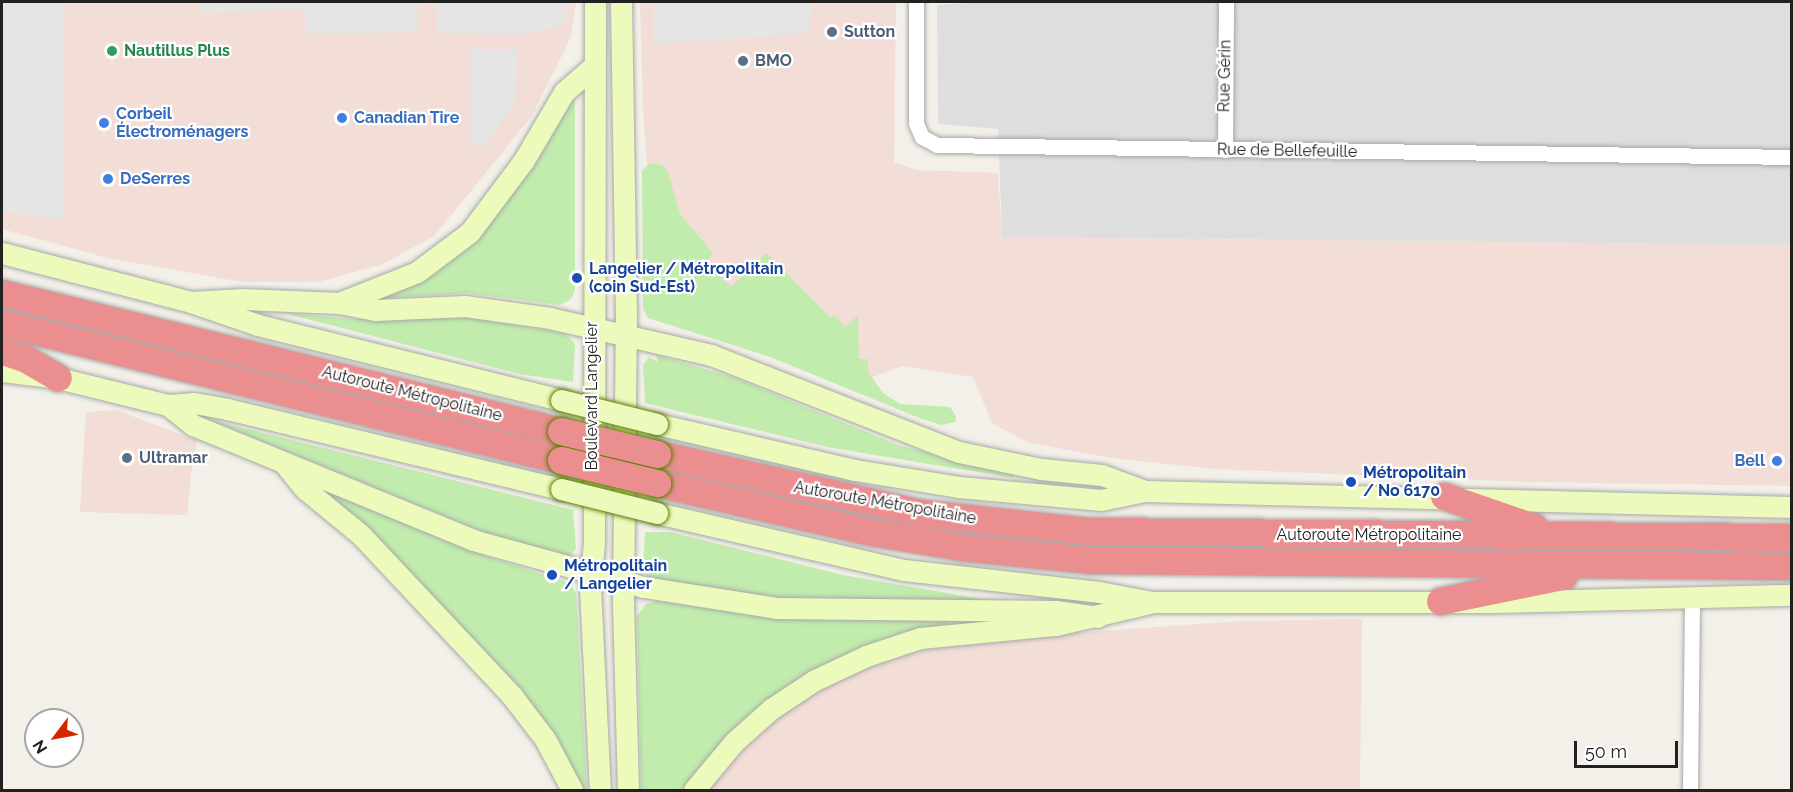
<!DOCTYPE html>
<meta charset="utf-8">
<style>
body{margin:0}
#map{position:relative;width:1793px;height:792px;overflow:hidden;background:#f2f0e8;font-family:Raleway,sans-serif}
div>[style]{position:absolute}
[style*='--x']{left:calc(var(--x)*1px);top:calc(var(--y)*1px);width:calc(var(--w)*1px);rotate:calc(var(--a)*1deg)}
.residential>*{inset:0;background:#dfdede}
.commercial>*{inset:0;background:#f2ddd7}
.grass>*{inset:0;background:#c1ecad}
.parking>*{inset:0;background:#e5e5e5}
.roads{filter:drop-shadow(0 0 2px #a8a8a8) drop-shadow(0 0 2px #a8a8a8)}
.minor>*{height:15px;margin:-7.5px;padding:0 7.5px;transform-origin:7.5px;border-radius:7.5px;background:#fff}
.secondary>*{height:21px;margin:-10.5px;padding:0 10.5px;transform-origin:10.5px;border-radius:10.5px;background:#ecfbbc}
.motorway>*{height:27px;margin:-13.5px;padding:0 13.5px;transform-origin:13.5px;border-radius:13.5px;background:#ea8e8f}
.bridges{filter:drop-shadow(0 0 2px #5a7e02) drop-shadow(0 0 2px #5a7e02)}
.secondary-bridge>*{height:21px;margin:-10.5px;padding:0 10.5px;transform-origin:10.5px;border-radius:10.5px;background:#ecfbbc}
.motorway-bridge>*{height:27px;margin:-13.5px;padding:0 13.5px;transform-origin:13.5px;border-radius:13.5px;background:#ea8e8f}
.dots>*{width:16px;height:16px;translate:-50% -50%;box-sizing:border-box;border:3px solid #fff;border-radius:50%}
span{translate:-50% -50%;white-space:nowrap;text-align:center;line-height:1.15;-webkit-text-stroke:4.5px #fff;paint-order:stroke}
.service-label{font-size:16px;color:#4e5e75;font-weight:700}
.left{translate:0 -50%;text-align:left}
.leisure-label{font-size:16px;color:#27864d;font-weight:700}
.street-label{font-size:16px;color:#212121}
.shop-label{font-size:16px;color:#366cbe;font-weight:700}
.right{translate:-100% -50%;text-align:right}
.transit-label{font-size:16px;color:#164399;font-weight:700}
.frame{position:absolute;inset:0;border:3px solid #212121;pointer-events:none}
.north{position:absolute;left:24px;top:708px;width:60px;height:60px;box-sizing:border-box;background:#fff;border:2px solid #a6a6a6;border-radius:50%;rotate:238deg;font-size:16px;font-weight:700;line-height:24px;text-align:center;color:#212121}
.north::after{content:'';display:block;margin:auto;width:21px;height:27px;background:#d22600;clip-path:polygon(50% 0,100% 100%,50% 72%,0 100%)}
.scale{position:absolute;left:1574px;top:741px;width:104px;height:27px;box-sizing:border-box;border:3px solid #212121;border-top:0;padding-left:8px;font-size:18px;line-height:21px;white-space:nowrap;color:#212121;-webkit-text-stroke:4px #fff;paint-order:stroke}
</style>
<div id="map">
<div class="residential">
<i style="clip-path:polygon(977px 2px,1791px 2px,1791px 245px,1002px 237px,998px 129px,938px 124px,937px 5px)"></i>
</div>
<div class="commercial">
<i style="clip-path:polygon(2px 2px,576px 2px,571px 37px,532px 116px,434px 236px,383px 264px,318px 282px,242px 282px,108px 258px,2px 229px)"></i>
<i style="clip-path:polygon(640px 2px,896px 2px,894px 162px,916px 170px,998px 173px,1002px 237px,1791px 245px,1791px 486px,1528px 482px,1215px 469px,1111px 458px,1027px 442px,992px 423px,973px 377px,902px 366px,859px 382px,656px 296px,643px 109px)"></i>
<i style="clip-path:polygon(116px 410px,198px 441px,193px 455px,187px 515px,80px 512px,86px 412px)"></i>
<i style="clip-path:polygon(1362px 619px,1360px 790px,706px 790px,745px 746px,796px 704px,859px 669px,921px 648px,989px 639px,1240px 621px)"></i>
</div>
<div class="grass">
<i style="clip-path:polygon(570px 99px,575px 101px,575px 290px,571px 299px,560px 305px,468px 293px,383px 298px,383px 295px,420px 279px)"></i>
<i style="clip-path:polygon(651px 163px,662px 165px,668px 172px,680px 214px,713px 253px,706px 263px,731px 287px,766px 253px,831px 318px,834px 315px,846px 327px,858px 315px,859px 359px,868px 359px,868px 372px,883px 393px,900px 404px,950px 407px,956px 416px,955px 422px,941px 425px,922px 419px,770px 357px,648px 318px,643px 309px,642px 170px)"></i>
<i style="clip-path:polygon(284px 313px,355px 319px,470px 318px,565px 333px,575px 344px,573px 382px,520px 374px)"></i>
<i style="clip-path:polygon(656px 355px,732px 377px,898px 445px,1014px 475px,1013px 478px,827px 447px,645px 403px,643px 365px,649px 357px,658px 362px)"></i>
<i style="clip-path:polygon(211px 420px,573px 510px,576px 549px,569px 556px,507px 542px)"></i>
<i style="clip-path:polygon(322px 487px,488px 557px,570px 583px,576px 594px,587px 790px,581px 790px)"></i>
<i style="clip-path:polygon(645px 532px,670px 532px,843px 575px,999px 602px,769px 598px,650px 580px,643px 568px)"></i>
<i style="clip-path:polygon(657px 601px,771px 618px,947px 621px,948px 624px,893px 636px,695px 775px,683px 790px,641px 790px,637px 616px,646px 604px)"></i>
</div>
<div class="parking">
<i style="clip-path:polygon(2px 2px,64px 2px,63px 220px,2px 211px)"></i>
<i style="clip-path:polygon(201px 2px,418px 2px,418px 32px,305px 34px,305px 9px,201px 13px)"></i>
<i style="clip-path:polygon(437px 2px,566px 2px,566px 24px,517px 35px,437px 33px)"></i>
<i style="clip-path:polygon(653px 2px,811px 2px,810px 33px,653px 44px)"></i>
<i style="clip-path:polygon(470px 49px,517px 50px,515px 101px,485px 147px,472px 146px)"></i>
</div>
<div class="roads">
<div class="minor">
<i style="--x:916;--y:2;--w:121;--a:90"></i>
<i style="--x:916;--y:123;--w:15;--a:67"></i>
<i style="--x:922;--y:137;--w:17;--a:28"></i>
<i style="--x:937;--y:145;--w:855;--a:0.8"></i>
<i style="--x:1225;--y:150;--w:148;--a:-89.6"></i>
<i style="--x:1690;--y:790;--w:194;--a:-89.4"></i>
</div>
<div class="secondary">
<i style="--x:595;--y:2;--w:540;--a:90.11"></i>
<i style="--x:594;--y:542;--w:46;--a:95"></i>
<i style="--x:590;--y:588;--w:202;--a:87.2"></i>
<i style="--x:621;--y:2;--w:311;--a:89.1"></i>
<i style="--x:626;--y:313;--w:288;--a:90.6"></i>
<i style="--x:623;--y:601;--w:189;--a:88.5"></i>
<i style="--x:2;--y:253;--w:195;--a:14.5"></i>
<i style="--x:191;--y:302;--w:71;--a:18.9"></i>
<i style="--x:258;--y:325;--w:312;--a:13.9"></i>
<i style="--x:191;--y:302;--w:52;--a:-3.3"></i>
<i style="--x:243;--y:299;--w:96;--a:2.4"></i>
<i style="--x:339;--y:303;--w:37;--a:11"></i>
<i style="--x:375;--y:310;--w:90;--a:-2.5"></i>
<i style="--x:465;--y:306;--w:86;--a:8"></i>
<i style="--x:550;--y:318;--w:165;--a:12.9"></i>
<i style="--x:711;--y:355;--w:266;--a:21.4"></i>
<i style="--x:959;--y:452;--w:84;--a:11.7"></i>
<i style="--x:1041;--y:469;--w:61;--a:5.6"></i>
<i style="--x:1102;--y:475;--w:46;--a:20.4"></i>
<i style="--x:1145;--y:491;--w:647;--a:1.42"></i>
<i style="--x:339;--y:303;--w:84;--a:-21.7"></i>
<i style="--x:417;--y:272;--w:66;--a:-37"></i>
<i style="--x:470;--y:232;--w:90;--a:-53.1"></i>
<i style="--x:524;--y:160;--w:79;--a:-59.5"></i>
<i style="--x:564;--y:92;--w:37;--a:-41"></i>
<i style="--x:2;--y:371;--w:56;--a:7.1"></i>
<i style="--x:58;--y:378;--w:113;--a:13.8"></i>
<i style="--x:168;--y:405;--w:26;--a:-4"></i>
<i style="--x:194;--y:403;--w:34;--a:10"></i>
<i style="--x:227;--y:409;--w:343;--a:13.5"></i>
<i style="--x:168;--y:405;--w:32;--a:39"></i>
<i style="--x:193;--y:425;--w:303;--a:22.3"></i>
<i style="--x:473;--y:540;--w:177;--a:15.4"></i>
<i style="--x:644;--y:587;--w:134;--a:9"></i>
<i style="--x:776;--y:608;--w:280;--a:0.6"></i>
<i style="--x:1056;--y:611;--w:42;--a:8.1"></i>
<i style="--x:657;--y:424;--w:203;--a:13.1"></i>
<i style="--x:855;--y:470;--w:105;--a:9.3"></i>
<i style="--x:959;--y:487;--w:143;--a:5.2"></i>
<i style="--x:1101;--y:500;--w:44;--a:-11.8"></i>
<i style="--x:283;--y:462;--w:35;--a:51"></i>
<i style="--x:305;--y:489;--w:72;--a:39.4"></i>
<i style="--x:361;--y:535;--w:221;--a:46.8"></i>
<i style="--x:512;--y:696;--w:54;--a:52.5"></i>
<i style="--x:545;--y:739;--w:58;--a:62.1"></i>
<i style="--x:657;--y:513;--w:253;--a:13"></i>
<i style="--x:904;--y:570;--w:196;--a:6.4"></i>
<i style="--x:1099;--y:592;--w:54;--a:10.7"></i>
<i style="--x:1152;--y:602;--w:343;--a:0"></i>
<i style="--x:1495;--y:602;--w:297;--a:-1.4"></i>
<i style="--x:694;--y:790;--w:62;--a:-50.2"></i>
<i style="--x:734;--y:742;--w:50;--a:-41.7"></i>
<i style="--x:771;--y:709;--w:53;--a:-33.4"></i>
<i style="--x:815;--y:680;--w:56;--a:-25.2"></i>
<i style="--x:866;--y:656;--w:57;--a:-18.4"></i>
<i style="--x:920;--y:638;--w:137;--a:-5.5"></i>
<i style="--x:1056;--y:625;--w:96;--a:-13.3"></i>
</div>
<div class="motorway">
<i style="--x:2;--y:293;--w:576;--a:13.87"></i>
<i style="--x:2;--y:323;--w:576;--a:13.77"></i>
<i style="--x:2;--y:351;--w:23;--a:18"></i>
<i style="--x:24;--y:358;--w:39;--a:30"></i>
<i style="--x:657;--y:454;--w:271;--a:12.6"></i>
<i style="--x:922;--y:513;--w:166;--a:6.2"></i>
<i style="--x:1087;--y:531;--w:705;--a:0.49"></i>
<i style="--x:657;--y:483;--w:220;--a:12.9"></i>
<i style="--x:871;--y:532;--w:92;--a:9.4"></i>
<i style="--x:962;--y:547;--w:130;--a:5.8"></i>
<i style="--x:1091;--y:560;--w:701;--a:0.49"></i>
<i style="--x:1444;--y:496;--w:95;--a:19"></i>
<i style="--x:1440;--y:601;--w:126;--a:-11.5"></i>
</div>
</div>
<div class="bridges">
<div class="secondary-bridge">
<i style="--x:561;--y:400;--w:99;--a:14"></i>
<i style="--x:561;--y:489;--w:99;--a:14"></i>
</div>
<div class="motorway-bridge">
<i style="--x:561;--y:431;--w:99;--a:13.5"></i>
<i style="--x:561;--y:460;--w:99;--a:13.5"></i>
</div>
</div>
<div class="dots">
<i style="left:832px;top:32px;background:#5c6f8a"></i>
<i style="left:112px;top:51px;background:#2e9e5b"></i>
<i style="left:743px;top:61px;background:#5c6f8a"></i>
<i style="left:342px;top:118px;background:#3f7fe0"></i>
<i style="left:104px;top:123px;background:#3f7fe0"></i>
<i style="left:108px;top:179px;background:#3f7fe0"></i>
<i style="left:577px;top:278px;background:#1a4fb4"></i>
<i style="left:127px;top:458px;background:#5c6f8a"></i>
<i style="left:1777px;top:461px;background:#3f7fe0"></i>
<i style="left:1351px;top:482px;background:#1a4fb4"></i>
<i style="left:552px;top:575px;background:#1a4fb4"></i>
</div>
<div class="service-label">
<span class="left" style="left:844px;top:32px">Sutton</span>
<span class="left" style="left:755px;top:61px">BMO</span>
<span class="left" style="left:139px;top:458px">Ultramar</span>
</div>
<div class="leisure-label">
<span class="left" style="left:124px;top:51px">Nautillus Plus</span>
</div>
<div class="street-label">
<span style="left:1225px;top:76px;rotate:-89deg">Rue Gérin</span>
<span style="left:1287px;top:151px;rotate:1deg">Rue de Bellefeuille</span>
<span style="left:412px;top:394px;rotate:14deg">Autoroute Métropolitaine</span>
<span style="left:592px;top:396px;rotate:-90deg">Boulevard Langelier</span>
<span style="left:885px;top:503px;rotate:10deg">Autoroute Métropolitaine</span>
<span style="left:1369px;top:535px">Autoroute Métropolitaine</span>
</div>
<div class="shop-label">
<span class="left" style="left:116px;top:123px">Corbeil<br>Électroménagers</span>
<span class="left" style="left:354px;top:118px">Canadian Tire</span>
<span class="left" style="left:120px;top:179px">DeSerres</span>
<span class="right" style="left:1765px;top:461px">Bell</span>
</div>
<div class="transit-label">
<span class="left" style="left:589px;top:278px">Langelier / Métropolitain<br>(coin Sud-Est)</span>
<span class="left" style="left:1363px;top:482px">Métropolitain<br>/ No 6170</span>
<span class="left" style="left:564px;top:575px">Métropolitain<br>/ Langelier</span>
</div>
<div class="frame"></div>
<div class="north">N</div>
<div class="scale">50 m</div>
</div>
